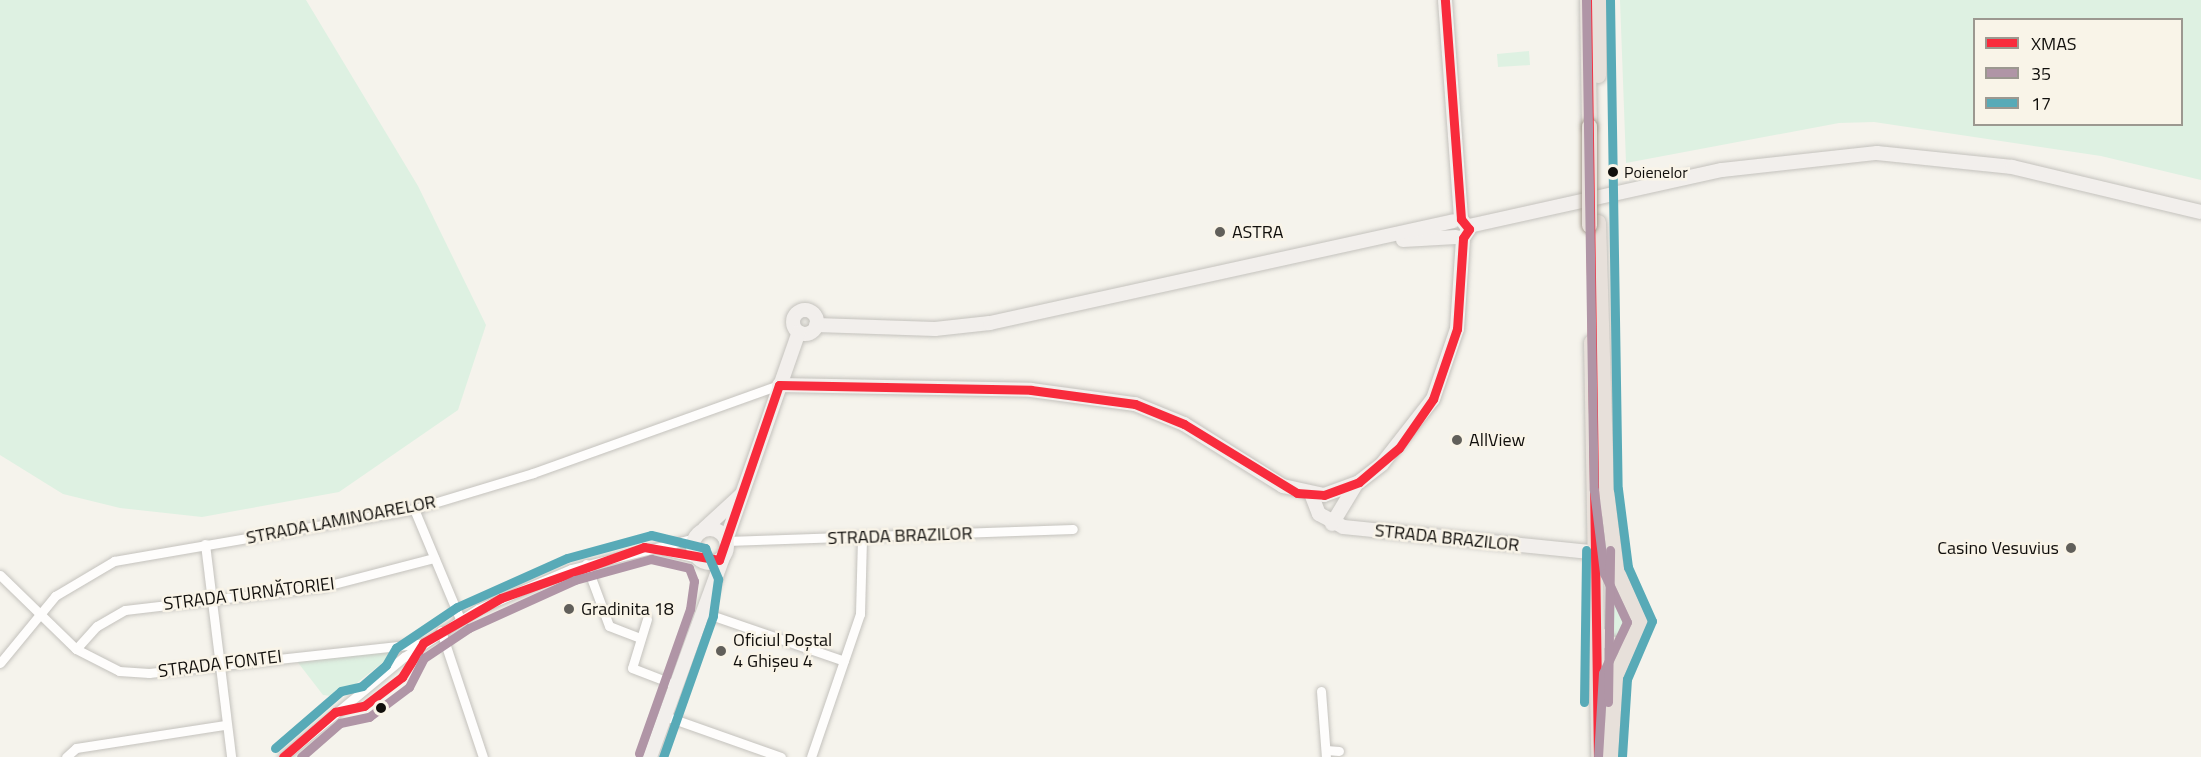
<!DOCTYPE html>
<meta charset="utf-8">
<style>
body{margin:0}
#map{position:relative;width:2201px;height:757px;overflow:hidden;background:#f5f3ec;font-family:"Titillium Web",sans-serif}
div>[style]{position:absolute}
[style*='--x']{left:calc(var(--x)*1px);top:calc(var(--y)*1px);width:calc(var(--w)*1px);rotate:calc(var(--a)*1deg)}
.green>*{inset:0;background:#def1e2}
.round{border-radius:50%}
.roads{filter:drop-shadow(0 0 2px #c4c2bd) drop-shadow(0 0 2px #c4c2bd)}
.street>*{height:9px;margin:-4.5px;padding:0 4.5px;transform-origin:4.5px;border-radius:4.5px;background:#fefdfc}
.secondary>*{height:14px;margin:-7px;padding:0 7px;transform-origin:7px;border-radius:7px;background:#f2efec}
.secondary>.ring{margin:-7px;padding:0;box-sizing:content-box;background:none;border:14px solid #f2efec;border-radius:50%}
.primary>*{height:15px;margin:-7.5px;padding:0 7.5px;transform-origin:7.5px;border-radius:7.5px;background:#e7e0da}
.bridges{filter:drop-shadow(0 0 2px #a49a8d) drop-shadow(0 0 2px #a49a8d)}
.primary-bridge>*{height:15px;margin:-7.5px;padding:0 7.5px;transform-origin:7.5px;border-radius:7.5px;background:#e7e0da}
.bus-1>*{height:9px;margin:-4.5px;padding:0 4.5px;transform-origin:4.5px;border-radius:4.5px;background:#f82b3c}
.bus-2>*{height:9px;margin:-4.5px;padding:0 4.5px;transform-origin:4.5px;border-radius:4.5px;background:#b095a6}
.bus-3>*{height:9px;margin:-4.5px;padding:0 4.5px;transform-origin:4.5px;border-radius:4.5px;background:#58aab7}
.dots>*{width:16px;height:16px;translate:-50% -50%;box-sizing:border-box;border:3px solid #f9f4e8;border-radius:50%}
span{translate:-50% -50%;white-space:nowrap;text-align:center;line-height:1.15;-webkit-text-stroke:5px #f9f4e8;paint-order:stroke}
.bus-label{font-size:16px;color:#110f0c}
.left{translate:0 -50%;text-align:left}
.poi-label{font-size:18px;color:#110f0c}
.right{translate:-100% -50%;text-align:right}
.street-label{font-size:18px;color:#110f0c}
.legend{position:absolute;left:1973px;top:18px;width:210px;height:108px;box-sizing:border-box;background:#f9f4e8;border:2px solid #9c9890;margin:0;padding:8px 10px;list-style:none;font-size:18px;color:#110f0c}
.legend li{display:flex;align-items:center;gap:12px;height:30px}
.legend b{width:30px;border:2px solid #9c9890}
</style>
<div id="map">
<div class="green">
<i style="clip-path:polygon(0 0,306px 0,418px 186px,486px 325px,458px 410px,339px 492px,202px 517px,120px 508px,63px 494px,0 455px)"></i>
<i style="clip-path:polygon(evenodd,1620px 0,2201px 0,2201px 180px,2101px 156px,1874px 122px,1839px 123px,1626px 163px,1620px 0,1974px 20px,2182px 20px,2182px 124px,1974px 124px,1974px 20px)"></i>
<i style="clip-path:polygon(1529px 51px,1530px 65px,1498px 67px,1497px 54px)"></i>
<i class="round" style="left:1600px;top:604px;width:34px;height:34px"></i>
<i style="clip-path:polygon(401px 648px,339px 697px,323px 695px,296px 660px)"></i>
</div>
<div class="roads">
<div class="street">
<i style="--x:414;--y:509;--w:119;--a:67.3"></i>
<i style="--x:727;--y:541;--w:346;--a:-2"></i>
<i style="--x:205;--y:544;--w:215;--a:83"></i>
<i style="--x:663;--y:550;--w:36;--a:13"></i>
<i style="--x:586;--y:564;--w:66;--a:69.6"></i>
<i style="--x:609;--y:626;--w:33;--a:21"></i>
<i style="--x:0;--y:575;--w:106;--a:44.2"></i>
<i style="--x:76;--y:649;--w:48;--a:27.1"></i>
<i style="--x:119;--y:671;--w:30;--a:4"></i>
<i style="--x:149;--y:673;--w:276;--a:-6.2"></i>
<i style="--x:702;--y:612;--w:150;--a:19"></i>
<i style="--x:647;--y:619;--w:51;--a:107"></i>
<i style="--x:632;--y:668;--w:47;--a:21.1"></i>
<i style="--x:441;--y:631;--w:133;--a:71.6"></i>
<i style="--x:76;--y:649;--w:31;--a:-48"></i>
<i style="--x:97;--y:626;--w:32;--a:-30"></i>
<i style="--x:125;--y:610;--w:198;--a:-6.7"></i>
<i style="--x:322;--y:587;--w:116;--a:-14.5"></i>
<i style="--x:0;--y:663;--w:87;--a:-50.6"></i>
<i style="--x:55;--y:596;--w:69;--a:-30.7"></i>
<i style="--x:114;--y:561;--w:304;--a:-9.8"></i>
<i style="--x:414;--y:509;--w:124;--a:-16.8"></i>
<i style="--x:533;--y:473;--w:261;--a:-19.7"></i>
<i style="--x:1321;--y:691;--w:66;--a:85.7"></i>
<i style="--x:665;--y:716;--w:123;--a:19.5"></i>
<i style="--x:1326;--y:750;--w:13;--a:4"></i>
<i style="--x:66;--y:757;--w:13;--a:-42"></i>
<i style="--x:76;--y:748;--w:151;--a:-8.8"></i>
<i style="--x:283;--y:757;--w:157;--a:-39.6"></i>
<i style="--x:404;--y:657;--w:88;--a:-33"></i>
<i style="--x:478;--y:609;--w:101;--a:-23.3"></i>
<i style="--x:571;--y:569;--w:128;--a:-14"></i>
<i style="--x:811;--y:757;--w:151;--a:-71.1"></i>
<i style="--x:860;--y:614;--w:76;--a:-88.5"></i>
</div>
<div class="secondary">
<i style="--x:1445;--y:0;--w:220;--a:85.8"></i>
<i style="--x:1469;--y:226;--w:259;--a:-12.5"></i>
<i style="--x:1722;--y:170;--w:156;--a:-6.3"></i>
<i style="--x:1877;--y:153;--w:136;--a:5.9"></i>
<i style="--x:2012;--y:167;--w:194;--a:13.4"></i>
<i style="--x:1403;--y:240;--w:53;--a:-3.2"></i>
<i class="ring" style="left:793px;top:310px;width:10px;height:10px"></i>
<i style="--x:816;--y:325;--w:119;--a:1.9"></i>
<i style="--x:935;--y:329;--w:55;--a:-6.2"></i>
<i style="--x:990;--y:323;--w:474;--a:-12.4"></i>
<i style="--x:779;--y:385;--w:252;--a:1.1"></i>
<i style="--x:1031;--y:390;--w:105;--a:7.7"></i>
<i style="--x:1135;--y:404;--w:53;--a:22.2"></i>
<i style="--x:1184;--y:424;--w:117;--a:32.1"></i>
<i style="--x:1283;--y:486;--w:42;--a:12.4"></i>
<i style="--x:1324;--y:495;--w:37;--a:-20"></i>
<i style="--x:1359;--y:482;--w:29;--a:-38"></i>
<i style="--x:1382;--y:464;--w:83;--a:-51.9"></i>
<i style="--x:1433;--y:399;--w:74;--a:-71.1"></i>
<i style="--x:1457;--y:329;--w:91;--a:-86.2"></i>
<i style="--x:1463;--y:238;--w:11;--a:-56"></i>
<i style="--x:1469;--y:229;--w:13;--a:-129"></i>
<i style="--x:1312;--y:496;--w:19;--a:69"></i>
<i style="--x:1319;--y:514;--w:27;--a:28"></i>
<i style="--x:1343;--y:527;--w:256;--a:5.8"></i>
<i style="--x:1332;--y:524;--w:44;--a:-58.8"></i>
<i class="ring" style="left:693px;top:529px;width:20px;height:20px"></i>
<i style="--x:704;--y:529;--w:50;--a:-42.6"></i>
<i style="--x:726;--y:540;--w:220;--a:-70.7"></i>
<i style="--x:650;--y:757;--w:213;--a:-69.9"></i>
</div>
<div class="primary">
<i style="--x:1587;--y:0;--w:126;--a:89.1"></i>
<i style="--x:1598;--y:0;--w:75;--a:90"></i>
<i style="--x:1598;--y:222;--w:268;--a:88.3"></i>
<i style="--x:1606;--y:490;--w:81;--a:82.9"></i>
<i style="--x:1616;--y:570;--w:57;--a:65.2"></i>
<i style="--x:1640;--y:622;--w:60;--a:114.8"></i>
<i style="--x:1615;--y:676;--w:81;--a:93.5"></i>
<i style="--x:1591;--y:342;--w:415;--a:89"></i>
<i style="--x:1596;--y:632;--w:21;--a:37"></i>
<i style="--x:1613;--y:645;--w:15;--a:-11"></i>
</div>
</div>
<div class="bridges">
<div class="primary-bridge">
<i style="--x:1589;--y:225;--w:99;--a:-90"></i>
</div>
</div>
<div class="bus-1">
<i style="--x:1587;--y:0;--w:757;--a:89.17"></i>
<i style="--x:283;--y:757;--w:69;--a:-40.9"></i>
<i style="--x:335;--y:712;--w:30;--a:-12"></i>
<i style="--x:364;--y:706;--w:48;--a:-37.3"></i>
<i style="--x:402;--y:677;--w:40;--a:-58"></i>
<i style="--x:423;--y:643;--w:90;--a:-30"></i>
<i style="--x:501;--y:598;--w:152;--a:-19.6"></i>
<i style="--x:644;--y:547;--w:76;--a:9.8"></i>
<i style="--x:719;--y:560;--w:185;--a:-71.1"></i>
<i style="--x:779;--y:385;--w:252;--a:1.1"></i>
<i style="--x:1031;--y:390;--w:105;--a:7.7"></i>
<i style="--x:1135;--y:404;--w:53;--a:22.2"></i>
<i style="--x:1184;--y:424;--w:132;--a:31.4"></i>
<i style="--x:1297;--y:493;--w:27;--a:4"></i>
<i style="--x:1324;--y:495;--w:37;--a:-20"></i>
<i style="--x:1359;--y:482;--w:52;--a:-40.4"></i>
<i style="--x:1399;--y:448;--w:60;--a:-55.2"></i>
<i style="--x:1433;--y:399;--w:74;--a:-71.1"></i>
<i style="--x:1457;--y:329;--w:91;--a:-86.2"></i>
<i style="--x:1463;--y:238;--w:11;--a:-56"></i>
<i style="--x:1469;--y:229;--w:13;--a:-129"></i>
<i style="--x:1461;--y:219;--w:220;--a:-94.2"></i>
</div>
<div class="bus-2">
<i style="--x:1586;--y:0;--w:490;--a:89.1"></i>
<i style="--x:1594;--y:490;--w:84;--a:83.1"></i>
<i style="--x:1604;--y:573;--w:54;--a:64.9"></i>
<i style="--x:1627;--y:622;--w:56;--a:115.2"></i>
<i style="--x:1603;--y:673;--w:83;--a:93.4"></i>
<i style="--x:1608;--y:702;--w:152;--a:-89.2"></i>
<i style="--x:301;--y:757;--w:52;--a:-41.1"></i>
<i style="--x:340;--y:723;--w:30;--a:-12"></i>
<i style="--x:369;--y:717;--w:50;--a:-36.9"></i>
<i style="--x:409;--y:687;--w:33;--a:-63"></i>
<i style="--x:424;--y:658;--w:54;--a:-33.7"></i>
<i style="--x:469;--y:628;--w:116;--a:-24.4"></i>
<i style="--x:575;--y:580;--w:79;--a:-15.4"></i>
<i style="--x:651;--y:559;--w:39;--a:13"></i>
<i style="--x:689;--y:568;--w:14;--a:69"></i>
<i style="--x:694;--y:581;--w:28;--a:98"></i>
<i style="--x:690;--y:609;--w:153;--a:109.5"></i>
</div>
<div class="bus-3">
<i style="--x:1610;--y:0;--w:489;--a:89.1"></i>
<i style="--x:1618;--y:489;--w:79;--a:82.7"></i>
<i style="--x:1628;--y:567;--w:59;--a:66"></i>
<i style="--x:1652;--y:621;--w:63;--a:113.3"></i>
<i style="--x:1627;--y:679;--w:78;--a:93.7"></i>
<i style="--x:1584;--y:702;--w:152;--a:-89.2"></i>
<i style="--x:275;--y:748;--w:87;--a:-40.8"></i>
<i style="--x:341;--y:691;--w:22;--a:-13"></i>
<i style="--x:362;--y:686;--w:32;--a:-41"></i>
<i style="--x:386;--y:665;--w:20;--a:-60"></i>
<i style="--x:396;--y:648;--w:73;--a:-33.9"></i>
<i style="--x:457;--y:607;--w:120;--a:-24"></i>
<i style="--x:567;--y:558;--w:87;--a:-15.3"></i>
<i style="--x:651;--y:535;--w:56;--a:13.5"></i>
<i style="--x:705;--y:548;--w:34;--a:67"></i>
<i style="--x:718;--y:579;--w:37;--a:98"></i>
<i style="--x:713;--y:616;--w:150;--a:109.5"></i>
</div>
<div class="dots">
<i style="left:1613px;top:172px;background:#110f0c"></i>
<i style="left:1220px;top:232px;background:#615f5a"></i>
<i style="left:1457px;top:440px;background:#615f5a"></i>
<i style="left:2071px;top:548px;background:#615f5a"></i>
<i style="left:569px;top:609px;background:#615f5a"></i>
<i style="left:721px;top:651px;background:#615f5a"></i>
<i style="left:381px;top:708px;background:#110f0c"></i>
</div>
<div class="bus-label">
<span class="left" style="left:1624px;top:172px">Poienelor</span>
</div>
<div class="poi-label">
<span class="left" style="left:1232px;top:232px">ASTRA</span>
<span class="left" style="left:1469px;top:440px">AllView</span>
<span class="right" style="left:2059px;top:548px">Casino Vesuvius</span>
<span class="left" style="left:581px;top:609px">Gradinita 18</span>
<span class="left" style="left:733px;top:651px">Oficiul Poștal<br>4 Ghișeu 4</span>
</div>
<div class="street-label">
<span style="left:341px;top:520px;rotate:-11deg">STRADA LAMINOARELOR</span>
<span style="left:900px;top:536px;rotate:-2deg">STRADA BRAZILOR</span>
<span style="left:1447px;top:538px;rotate:6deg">STRADA BRAZILOR</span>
<span style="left:249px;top:594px;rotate:-7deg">STRADA TURNĂTORIEI</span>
<span style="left:220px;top:664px;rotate:-7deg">STRADA FONTEI</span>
</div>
<ul class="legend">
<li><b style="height:8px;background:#f82b3c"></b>XMAS</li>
<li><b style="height:8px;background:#b095a6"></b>35</li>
<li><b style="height:8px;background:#58aab7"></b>17</li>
</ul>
</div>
